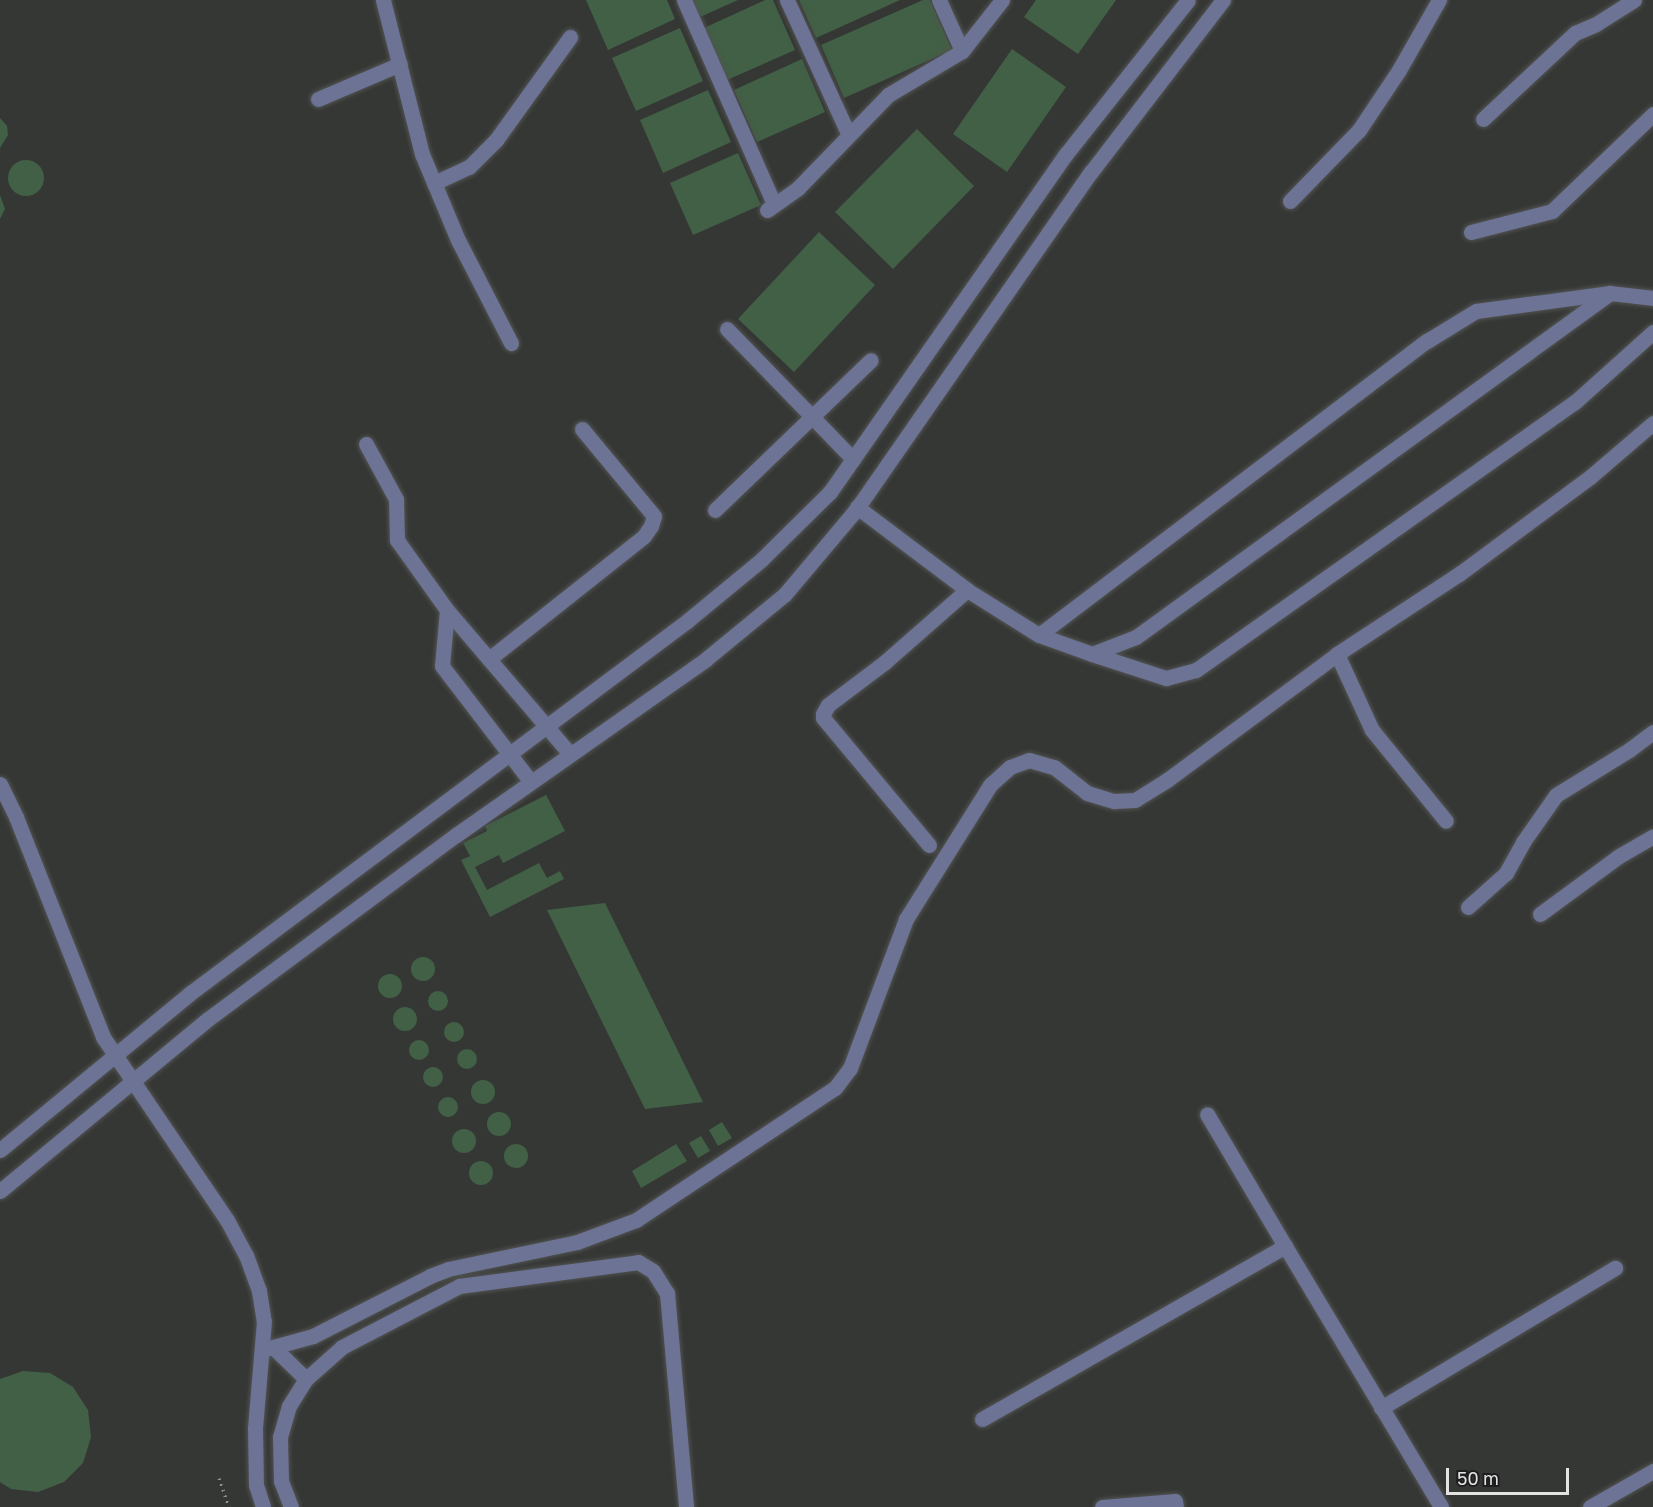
<!DOCTYPE html>
<style>
body{margin:0}
#map{position:relative;width:1653px;height:1507px;overflow:hidden;background:#353735;font-family:"Golos Text",sans-serif}
div>[style]{position:absolute}
[style*='--x']{left:calc(var(--x)*1px);top:calc(var(--y)*1px);width:calc(var(--w)*1px);rotate:calc(var(--a)*1deg)}
.building>*{inset:0;background:#426046}
.round{border-radius:50%}
.path>*{height:3px;margin-top:-1.5px;transform-origin:0;background:repeating-linear-gradient(90deg,#919291 0 1.5px,transparent 0 6px)}
.roads{filter:drop-shadow(0 0 2px #515351) drop-shadow(0 0 2px #515351)}
.minor>*{height:15px;margin:-7.5px;padding:0 7.5px;transform-origin:7.5px;border-radius:7.5px;background:#6c7394}
span{translate:-50% -50%;white-space:nowrap;text-align:center;line-height:1.15;-webkit-text-stroke:4.5px #1d1e1d;paint-order:stroke}
.scale{position:absolute;left:1446px;top:1468px;width:123px;height:27px;box-sizing:border-box;border:3px solid #e2e3e2;border-top:0;padding-left:8px;font-size:18px;line-height:21px;white-space:nowrap;color:#e2e3e2;-webkit-text-stroke:4px #1d1e1d;paint-order:stroke}
</style>
<div id="map">
<div class="building">
<i style="clip-path:polygon(586px 0,667px 0,675px 19px,608px 50px)"></i>
<i style="clip-path:polygon(692px 0,738px 0,700px 17px)"></i>
<i style="clip-path:polygon(765px 0,773px 0,795px 50px,727px 80px,704px 28px)"></i>
<i style="clip-path:polygon(799px 0,900px 0,816px 38px)"></i>
<i style="clip-path:polygon(923px 0,930px 0,952px 50px,844px 98px,821px 45px)"></i>
<i style="clip-path:polygon(1036px 0,1116px 0,1078px 54px,1024px 17px)"></i>
<i style="clip-path:polygon(680px 28px,703px 81px,636px 111px,612px 58px)"></i>
<i style="clip-path:polygon(1012px 49px,1066px 87px,1007px 172px,953px 134px)"></i>
<i style="clip-path:polygon(802px 59px,825px 112px,757px 142px,734px 90px)"></i>
<i style="clip-path:polygon(708px 90px,731px 142px,663px 173px,640px 120px)"></i>
<i style="clip-path:polygon(0 118px,7px 126px,8px 135px,0 148px)"></i>
<i style="clip-path:polygon(917px 129px,974px 186px,893px 269px,835px 212px)"></i>
<i style="clip-path:polygon(738px 153px,761px 205px,693px 235px,670px 183px)"></i>
<i class="round" style="left:8px;top:160px;width:36px;height:36px"></i>
<i style="clip-path:polygon(0 195px,5px 209px,0 219px)"></i>
<i style="clip-path:polygon(819px 232px,875px 285px,794px 372px,738px 319px)"></i>
<i style="clip-path:polygon(546px 795px,565px 831px,503px 863px,499px 855px,475px 867px,487px 890px,539px 863px,547px 878px,560px 871px,564px 879px,490px 917px,461px 860px,470px 856px,463px 843px,487px 831px,485px 826px)"></i>
<i style="clip-path:polygon(605px 903px,703px 1102px,645px 1109px,547px 910px)"></i>
<i class="round" style="left:411px;top:957px;width:24px;height:24px"></i>
<i class="round" style="left:378px;top:974px;width:24px;height:24px"></i>
<i class="round" style="left:428px;top:991px;width:20px;height:20px"></i>
<i class="round" style="left:393px;top:1007px;width:24px;height:24px"></i>
<i class="round" style="left:444px;top:1022px;width:20px;height:20px"></i>
<i class="round" style="left:409px;top:1040px;width:20px;height:20px"></i>
<i class="round" style="left:457px;top:1049px;width:20px;height:20px"></i>
<i class="round" style="left:423px;top:1067px;width:20px;height:20px"></i>
<i class="round" style="left:471px;top:1080px;width:24px;height:24px"></i>
<i class="round" style="left:438px;top:1097px;width:20px;height:20px"></i>
<i class="round" style="left:487px;top:1112px;width:24px;height:24px"></i>
<i style="clip-path:polygon(722px 1122px,732px 1138px,718px 1146px,709px 1130px)"></i>
<i class="round" style="left:452px;top:1129px;width:24px;height:24px"></i>
<i style="clip-path:polygon(701px 1136px,710px 1151px,698px 1158px,689px 1143px)"></i>
<i style="clip-path:polygon(676px 1144px,687px 1161px,641px 1188px,632px 1171px)"></i>
<i class="round" style="left:504px;top:1144px;width:24px;height:24px"></i>
<i class="round" style="left:469px;top:1161px;width:24px;height:24px"></i>
<i style="clip-path:polygon(23px 1371px,50px 1373px,73px 1387px,88px 1410px,91px 1437px,83px 1463px,64px 1482px,38px 1492px,11px 1489px,0 1482px,0 1379px)"></i>
</div>
<div class="path">
<i style="--x:219;--y:1478;--w:31;--a:71"></i>
</div>
<div class="roads">
<div class="minor">
<i style="--x:383;--y:0;--w:159;--a:75.8"></i>
<i style="--x:422;--y:154;--w:93;--a:67.3"></i>
<i style="--x:458;--y:240;--w:116;--a:62.8"></i>
<i style="--x:684;--y:0;--w:223;--a:66.2"></i>
<i style="--x:787;--y:0;--w:146;--a:65.4"></i>
<i style="--x:939;--y:0;--w:56;--a:65.7"></i>
<i style="--x:318;--y:99;--w:89;--a:-23.1"></i>
<i style="--x:1483;--y:119;--w:126;--a:-43.1"></i>
<i style="--x:1575;--y:33;--w:23;--a:-23"></i>
<i style="--x:1596;--y:24;--w:45;--a:-32.3"></i>
<i style="--x:434;--y:183;--w:38;--a:-25"></i>
<i style="--x:469;--y:167;--w:38;--a:-45"></i>
<i style="--x:496;--y:140;--w:127;--a:-54.3"></i>
<i style="--x:1290;--y:201;--w:99;--a:-45.8"></i>
<i style="--x:1359;--y:130;--w:72;--a:-56.3"></i>
<i style="--x:1399;--y:70;--w:81;--a:-60.3"></i>
<i style="--x:767;--y:210;--w:38;--a:-35"></i>
<i style="--x:798;--y:188;--w:129;--a:-45.9"></i>
<i style="--x:888;--y:95;--w:86;--a:-30.7"></i>
<i style="--x:962;--y:51;--w:65;--a:-51.9"></i>
<i style="--x:1471;--y:232;--w:84;--a:-14.5"></i>
<i style="--x:1552;--y:211;--w:140;--a:-43.8"></i>
<i style="--x:727;--y:329;--w:181;--a:45.9"></i>
<i style="--x:366;--y:444;--w:63;--a:61.4"></i>
<i style="--x:396;--y:499;--w:41;--a:88.6"></i>
<i style="--x:397;--y:540;--w:86;--a:54.5"></i>
<i style="--x:447;--y:610;--w:189;--a:49.5"></i>
<i style="--x:857;--y:507;--w:138;--a:37"></i>
<i style="--x:967;--y:590;--w:85;--a:32"></i>
<i style="--x:1039;--y:635;--w:56;--a:19.7"></i>
<i style="--x:1092;--y:654;--w:47;--a:-21.1"></i>
<i style="--x:1136;--y:637;--w:586;--a:-35.97"></i>
<i style="--x:715;--y:510;--w:216;--a:-43.9"></i>
<i style="--x:447;--y:610;--w:56;--a:95.1"></i>
<i style="--x:442;--y:666;--w:146;--a:52.5"></i>
<i style="--x:1039;--y:635;--w:487;--a:-37.2"></i>
<i style="--x:1427;--y:341;--w:57;--a:-31.5"></i>
<i style="--x:1476;--y:311;--w:135;--a:-7.7"></i>
<i style="--x:1610;--y:293;--w:43;--a:6.6"></i>
<i style="--x:1092;--y:654;--w:78;--a:18"></i>
<i style="--x:1166;--y:678;--w:31;--a:-15"></i>
<i style="--x:1196;--y:670;--w:464;--a:-35.3"></i>
<i style="--x:1575;--y:402;--w:105;--a:-41.9"></i>
<i style="--x:1337;--y:654;--w:84;--a:65.3"></i>
<i style="--x:1372;--y:730;--w:117;--a:50.9"></i>
<i style="--x:489;--y:659;--w:198;--a:-38.4"></i>
<i style="--x:644;--y:536;--w:12;--a:-55"></i>
<i style="--x:651;--y:526;--w:10;--a:-73"></i>
<i style="--x:654;--y:516;--w:113;--a:-129.6"></i>
<i style="--x:0;--y:784;--w:37;--a:64"></i>
<i style="--x:16;--y:817;--w:237;--a:68.4"></i>
<i style="--x:103;--y:1037;--w:221;--a:55.9"></i>
<i style="--x:227;--y:1220;--w:40;--a:62"></i>
<i style="--x:246;--y:1255;--w:38;--a:70"></i>
<i style="--x:259;--y:1291;--w:30;--a:81"></i>
<i style="--x:264;--y:1321;--w:108;--a:94.8"></i>
<i style="--x:255;--y:1429;--w:56;--a:89"></i>
<i style="--x:256;--y:1485;--w:23;--a:72"></i>
<i style="--x:929;--y:845;--w:165;--a:-129.8"></i>
<i style="--x:823;--y:718;--w:4;--a:-90"></i>
<i style="--x:823;--y:714;--w:10;--a:-61"></i>
<i style="--x:828;--y:705;--w:71;--a:-37"></i>
<i style="--x:885;--y:662;--w:109;--a:-41.3"></i>
<i style="--x:1468;--y:907;--w:51;--a:-41.8"></i>
<i style="--x:1506;--y:873;--w:35;--a:-61"></i>
<i style="--x:1523;--y:842;--w:57;--a:-54.9"></i>
<i style="--x:1556;--y:795;--w:86;--a:-31.7"></i>
<i style="--x:1629;--y:750;--w:30;--a:-37"></i>
<i style="--x:1540;--y:914;--w:98;--a:-36.3"></i>
<i style="--x:1619;--y:856;--w:39;--a:-30"></i>
<i style="--x:0;--y:1150;--w:245;--a:-39.5"></i>
<i style="--x:189;--y:994;--w:622;--a:-36.83"></i>
<i style="--x:687;--y:621;--w:96;--a:-39.5"></i>
<i style="--x:761;--y:560;--w:97;--a:-44.6"></i>
<i style="--x:830;--y:492;--w:412;--a:-55.1"></i>
<i style="--x:1066;--y:154;--w:196;--a:-51.6"></i>
<i style="--x:0;--y:1191;--w:270;--a:-39.6"></i>
<i style="--x:208;--y:1019;--w:309;--a:-36.6"></i>
<i style="--x:456;--y:835;--w:306;--a:-35.1"></i>
<i style="--x:706;--y:659;--w:102;--a:-39.4"></i>
<i style="--x:785;--y:594;--w:109;--a:-49.9"></i>
<i style="--x:855;--y:511;--w:413;--a:-55.2"></i>
<i style="--x:1091;--y:172;--w:217;--a:-52.5"></i>
<i style="--x:1285;--y:1246;--w:304;--a:59.1"></i>
<i style="--x:273;--y:1347;--w:46;--a:44.1"></i>
<i style="--x:262;--y:1350;--w:53;--a:-15.4"></i>
<i style="--x:313;--y:1336;--w:131;--a:-27.1"></i>
<i style="--x:430;--y:1276;--w:19;--a:-21"></i>
<i style="--x:448;--y:1269;--w:132;--a:-11.8"></i>
<i style="--x:577;--y:1242;--w:63;--a:-20.4"></i>
<i style="--x:636;--y:1220;--w:239;--a:-33.6"></i>
<i style="--x:835;--y:1088;--w:25;--a:-53"></i>
<i style="--x:850;--y:1068;--w:159;--a:-69.4"></i>
<i style="--x:906;--y:919;--w:158;--a:-57.9"></i>
<i style="--x:990;--y:785;--w:27;--a:-42"></i>
<i style="--x:1010;--y:767;--w:20;--a:-20"></i>
<i style="--x:1029;--y:760;--w:26;--a:16"></i>
<i style="--x:1054;--y:767;--w:42;--a:38.2"></i>
<i style="--x:1087;--y:793;--w:28;--a:17"></i>
<i style="--x:1114;--y:801;--w:21;--a:-3"></i>
<i style="--x:1135;--y:800;--w:38;--a:-32"></i>
<i style="--x:1167;--y:780;--w:212;--a:-36.5"></i>
<i style="--x:1337;--y:654;--w:146;--a:-33.3"></i>
<i style="--x:1459;--y:574;--w:163;--a:-36.5"></i>
<i style="--x:1590;--y:477;--w:83;--a:-40.6"></i>
<i style="--x:1381;--y:1408;--w:273;--a:-30.9"></i>
<i style="--x:982;--y:1419;--w:349;--a:-29.7"></i>
<i style="--x:1285;--y:1246;--w:153;--a:-120.6"></i>
<i style="--x:291;--y:1507;--w:28;--a:-111"></i>
<i style="--x:281;--y:1481;--w:44;--a:-91.3"></i>
<i style="--x:280;--y:1437;--w:32;--a:-74"></i>
<i style="--x:289;--y:1406;--w:32;--a:-58"></i>
<i style="--x:306;--y:1379;--w:48;--a:-41.6"></i>
<i style="--x:342;--y:1347;--w:132;--a:-27.5"></i>
<i style="--x:459;--y:1286;--w:181;--a:-7.6"></i>
<i style="--x:638;--y:1262;--w:17;--a:31"></i>
<i style="--x:653;--y:1271;--w:26;--a:58"></i>
<i style="--x:667;--y:1293;--w:215;--a:84.9"></i>
<i style="--x:1102;--y:1507;--w:73;--a:-4.7"></i>
<i style="--x:1175;--y:1501;--w:6;--a:81"></i>
<i style="--x:1590;--y:1507;--w:73;--a:-29.7"></i>
</div>
</div>
<div class="scale">50 m</div>
</div>
